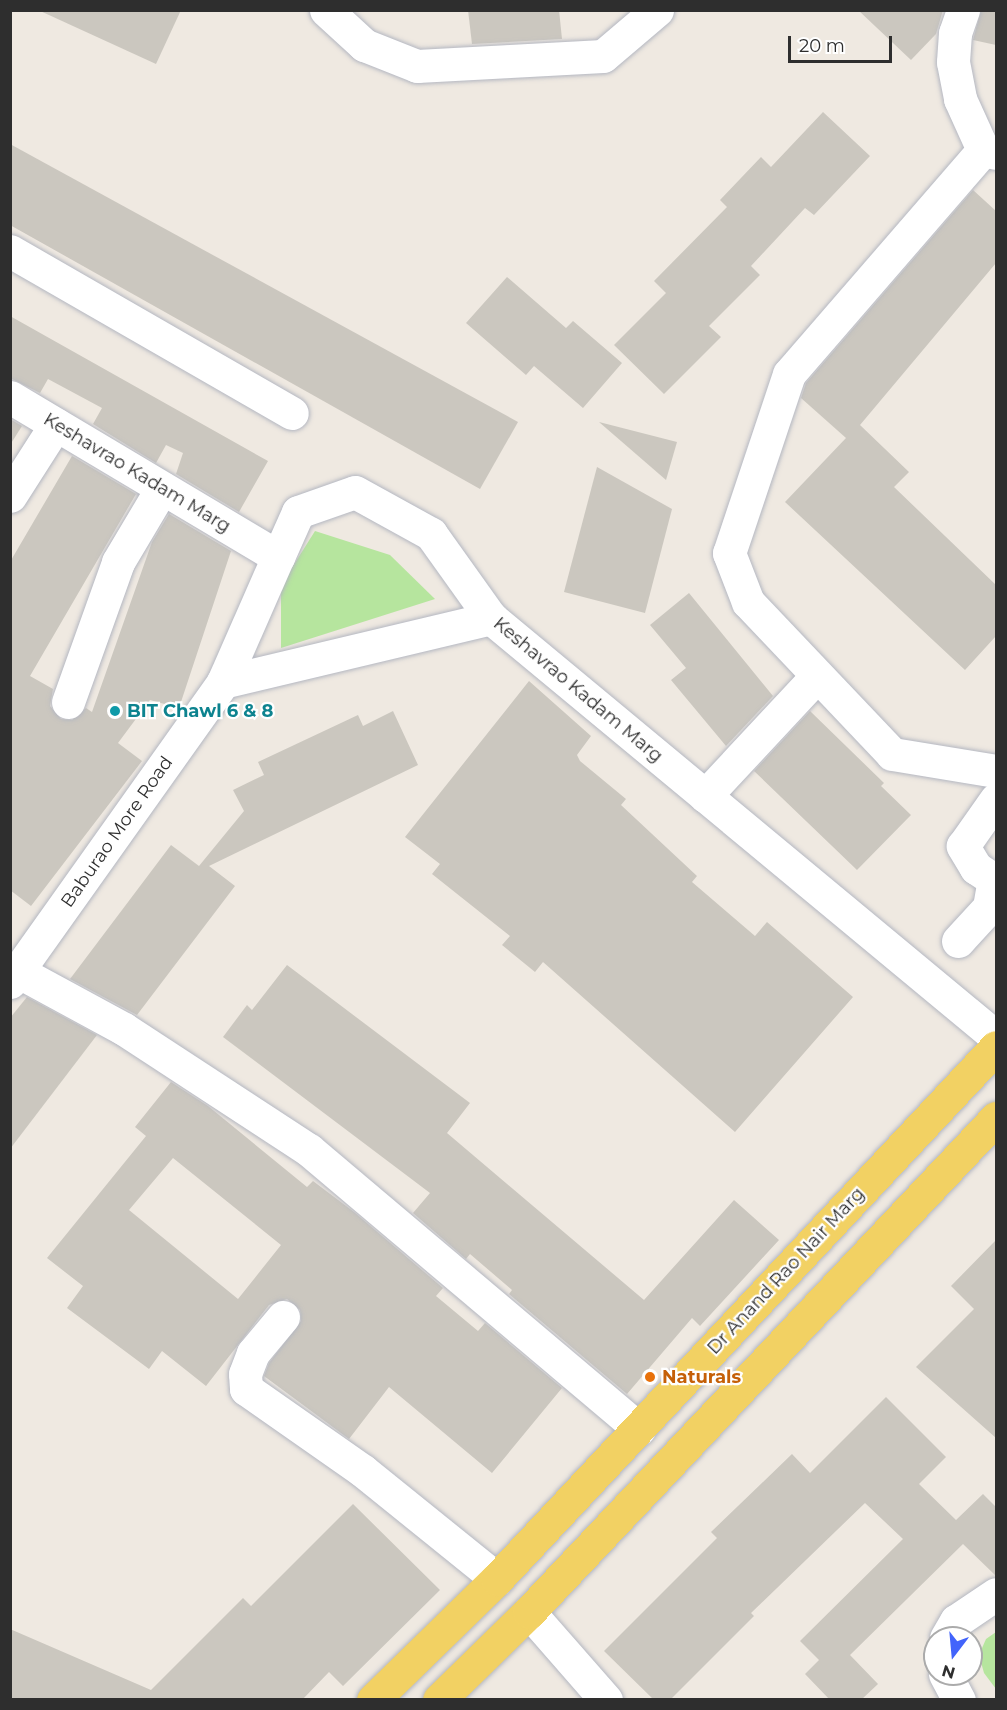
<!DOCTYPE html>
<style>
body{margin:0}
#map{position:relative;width:1007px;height:1710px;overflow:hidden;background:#efe9e1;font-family:Montserrat,sans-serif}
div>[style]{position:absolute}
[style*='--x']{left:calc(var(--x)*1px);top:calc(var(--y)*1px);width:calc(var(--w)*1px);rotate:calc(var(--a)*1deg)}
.green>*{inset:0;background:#b6e59e}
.building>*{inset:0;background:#cbc7bf}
.roads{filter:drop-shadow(0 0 2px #b4b7c1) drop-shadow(0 0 2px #b4b7c1)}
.minor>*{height:33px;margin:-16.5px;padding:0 16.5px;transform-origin:16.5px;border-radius:16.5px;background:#fff}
.major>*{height:33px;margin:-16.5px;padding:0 16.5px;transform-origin:16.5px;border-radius:16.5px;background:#f2d163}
.dots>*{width:16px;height:16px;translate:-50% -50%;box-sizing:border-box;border:3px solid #fff;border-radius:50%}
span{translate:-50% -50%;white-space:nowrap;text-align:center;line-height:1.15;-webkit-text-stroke:4.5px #fff;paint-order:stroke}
.street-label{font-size:18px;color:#2e2e2e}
.culture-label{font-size:18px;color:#0d838f;font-weight:700}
.left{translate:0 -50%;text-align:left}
.food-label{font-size:18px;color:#c56008;font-weight:700}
.frame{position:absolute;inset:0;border:12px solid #2e2e2e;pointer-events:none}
.north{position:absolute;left:923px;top:1626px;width:60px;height:60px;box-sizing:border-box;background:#fff;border:2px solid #ababab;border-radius:50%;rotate:196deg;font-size:16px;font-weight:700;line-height:24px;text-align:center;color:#2e2e2e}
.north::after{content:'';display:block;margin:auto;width:21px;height:27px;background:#4264fb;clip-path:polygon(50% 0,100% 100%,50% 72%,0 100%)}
.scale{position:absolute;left:788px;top:36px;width:104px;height:27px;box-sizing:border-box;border:3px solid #2e2e2e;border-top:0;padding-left:8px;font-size:18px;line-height:21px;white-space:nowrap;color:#2e2e2e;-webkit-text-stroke:4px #fff;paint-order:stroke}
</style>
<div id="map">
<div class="green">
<i style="clip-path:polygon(315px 531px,390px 555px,435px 599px,281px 648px,281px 585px)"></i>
<i style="clip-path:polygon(996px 1632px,996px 1631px,996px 1689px,984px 1673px,979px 1655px,986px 1639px)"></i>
</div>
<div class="building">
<i style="clip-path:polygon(38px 10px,181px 10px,156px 64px)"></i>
<i style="clip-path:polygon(468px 10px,559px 10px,562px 39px,472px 44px)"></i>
<i style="clip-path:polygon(858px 10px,943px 10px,936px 34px,911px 60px)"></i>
<i style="clip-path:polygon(981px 10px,996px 10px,996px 45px,973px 40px)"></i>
<i style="clip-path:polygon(823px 112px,870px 156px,814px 215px,805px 208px,751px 266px,760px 275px,709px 326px,721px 337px,664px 394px,614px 345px,666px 293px,654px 281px,727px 207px,720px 200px,761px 157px,771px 167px)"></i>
<i style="clip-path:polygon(10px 144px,518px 422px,480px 489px,10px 225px)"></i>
<i style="clip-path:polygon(973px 190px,996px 211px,996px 263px,860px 425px,909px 472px,894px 487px,996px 585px,996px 636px,965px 670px,785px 502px,846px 438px,801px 398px,806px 383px)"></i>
<i style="clip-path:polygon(507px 277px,566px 328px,573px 321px,622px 363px,583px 408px,534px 366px,526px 375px,466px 323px)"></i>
<i style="clip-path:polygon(10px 316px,268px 461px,239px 512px,176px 474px,183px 453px,166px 445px,156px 463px,93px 424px,102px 408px,48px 379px,40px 393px,10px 378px)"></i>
<i style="clip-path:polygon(10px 419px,22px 426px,10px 445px)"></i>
<i style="clip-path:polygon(599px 422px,677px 442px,666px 480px)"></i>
<i style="clip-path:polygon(72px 456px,136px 494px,30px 676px,53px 689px,50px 706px,61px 719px,72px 720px,86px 708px,92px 712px,152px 542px,169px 514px,231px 551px,179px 708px,150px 700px,118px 743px,142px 761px,31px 906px,10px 890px,10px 562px)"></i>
<i style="clip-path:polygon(597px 467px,672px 509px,645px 613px,564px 592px)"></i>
<i style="clip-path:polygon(689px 593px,773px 696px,726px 746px,671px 680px,686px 668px,650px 625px)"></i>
<i style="clip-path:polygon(529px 681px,591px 736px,577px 755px,580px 761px,626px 799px,621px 805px,697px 876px,692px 882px,755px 936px,767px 922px,853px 997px,735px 1132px,543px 962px,535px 972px,502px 945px,510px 936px,432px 874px,440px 864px,405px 837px)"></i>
<i style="clip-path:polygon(393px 711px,418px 765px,209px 866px,235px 886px,137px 1015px,70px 979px,171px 845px,199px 866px,244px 811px,233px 790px,264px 775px,258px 762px,358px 715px,363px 726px)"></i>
<i style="clip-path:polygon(810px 711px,884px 783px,881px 786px,911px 815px,857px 870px,754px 771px)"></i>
<i style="clip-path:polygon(287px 965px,470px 1103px,447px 1133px,644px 1300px,734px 1200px,779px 1240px,700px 1326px,692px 1318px,627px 1394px,509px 1294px,512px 1290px,470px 1254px,466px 1259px,413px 1213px,430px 1193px,223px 1037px,247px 1005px,252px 1010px)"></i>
<i style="clip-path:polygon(27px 997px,97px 1035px,10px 1149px,10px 1018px)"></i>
<i style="clip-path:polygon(evenodd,171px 1082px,208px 1106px,307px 1187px,313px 1181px,354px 1212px,443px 1288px,436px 1296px,478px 1331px,485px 1323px,562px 1388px,492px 1473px,389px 1387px,349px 1439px,264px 1376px,269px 1363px,301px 1321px,300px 1310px,287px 1299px,269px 1305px,206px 1386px,162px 1351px,149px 1369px,67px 1308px,83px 1286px,47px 1258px,146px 1136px,135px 1127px,171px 1082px,173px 1158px,281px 1245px,238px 1299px,129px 1210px,173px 1158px)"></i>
<i style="clip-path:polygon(996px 1240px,996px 1438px,916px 1367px,974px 1309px,951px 1286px)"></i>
<i style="clip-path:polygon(886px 1397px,946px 1457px,919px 1484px,956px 1520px,983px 1494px,996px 1507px,996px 1576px,963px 1544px,850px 1655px,878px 1684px,861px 1700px,830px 1700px,805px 1674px,819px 1660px,800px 1641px,903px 1539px,865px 1503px,751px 1613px,754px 1616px,670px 1700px,654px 1700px,604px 1651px,717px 1538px,711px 1532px,792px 1454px,810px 1473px)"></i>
<i style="clip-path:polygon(353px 1504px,440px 1590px,343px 1686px,329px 1672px,302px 1700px,10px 1700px,10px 1629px,151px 1690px,243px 1598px,251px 1606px)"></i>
</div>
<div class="roads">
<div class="minor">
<i style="--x:326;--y:10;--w:52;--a:42.6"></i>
<i style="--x:364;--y:45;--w:57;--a:21.6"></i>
<i style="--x:417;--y:66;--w:186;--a:-3.1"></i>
<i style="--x:603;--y:56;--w:71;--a:-40.4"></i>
<i style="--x:963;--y:10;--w:24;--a:109"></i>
<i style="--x:955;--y:33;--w:29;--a:94"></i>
<i style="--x:953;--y:62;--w:38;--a:79"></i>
<i style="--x:960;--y:99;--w:56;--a:65.7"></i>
<i style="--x:996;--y:153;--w:13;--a:-167"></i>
<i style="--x:983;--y:150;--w:296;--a:130.9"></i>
<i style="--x:789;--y:374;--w:189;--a:108.5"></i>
<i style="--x:729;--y:553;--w:53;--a:68.8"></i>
<i style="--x:748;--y:602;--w:209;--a:46.5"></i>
<i style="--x:892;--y:754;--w:105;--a:9.3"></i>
<i style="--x:10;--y:251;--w:325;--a:29.9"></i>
<i style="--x:10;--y:397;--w:312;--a:30.8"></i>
<i style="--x:278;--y:557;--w:49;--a:-66"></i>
<i style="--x:298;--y:512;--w:60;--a:-19.3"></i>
<i style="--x:355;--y:492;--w:87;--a:28.9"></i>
<i style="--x:431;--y:534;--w:103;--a:54.5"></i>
<i style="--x:491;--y:618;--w:656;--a:39.68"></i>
<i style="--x:10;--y:496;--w:85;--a:-57.4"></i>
<i style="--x:223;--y:682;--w:137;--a:-66.3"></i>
<i style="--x:68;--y:702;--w:149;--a:-70.3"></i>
<i style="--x:118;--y:562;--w:86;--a:-59.3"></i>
<i style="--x:705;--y:796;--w:164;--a:-47"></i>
<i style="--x:958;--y:941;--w:46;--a:-47.6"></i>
<i style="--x:989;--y:907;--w:27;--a:-80"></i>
<i style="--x:994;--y:880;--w:22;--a:-146"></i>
<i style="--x:976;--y:868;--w:26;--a:-121"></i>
<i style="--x:963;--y:846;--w:57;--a:-54.9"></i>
<i style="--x:19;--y:972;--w:119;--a:28.5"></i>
<i style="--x:124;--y:1029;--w:221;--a:33.2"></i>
<i style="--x:309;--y:1150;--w:432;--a:40.2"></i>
<i style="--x:10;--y:982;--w:368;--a:-54.6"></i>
<i style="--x:223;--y:682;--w:276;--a:-13.4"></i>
<i style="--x:283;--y:1317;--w:47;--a:129.8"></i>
<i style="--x:253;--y:1353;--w:22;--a:111"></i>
<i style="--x:245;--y:1374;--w:15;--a:86"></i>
<i style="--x:246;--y:1389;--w:143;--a:35"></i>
<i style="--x:363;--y:1471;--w:172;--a:38.9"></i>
<i style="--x:529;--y:1612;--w:117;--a:48.8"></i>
<i style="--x:946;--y:1638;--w:20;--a:-60"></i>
<i style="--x:956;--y:1621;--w:48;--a:-34"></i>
<i style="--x:945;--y:1674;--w:30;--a:62"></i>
</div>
<div class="major">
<i style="--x:373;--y:1700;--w:173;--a:-44.3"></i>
<i style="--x:497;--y:1579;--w:729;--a:-46.83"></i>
<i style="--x:439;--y:1700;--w:126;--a:-44.4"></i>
<i style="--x:529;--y:1612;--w:680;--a:-46.61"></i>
</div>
</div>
<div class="dots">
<i style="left:115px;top:711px;background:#0f9aa8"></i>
<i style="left:650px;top:1377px;background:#e8710a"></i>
</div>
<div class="street-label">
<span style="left:137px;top:473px;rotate:31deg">Keshavrao Kadam Marg</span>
<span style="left:578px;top:690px;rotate:40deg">Keshavrao Kadam Marg</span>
<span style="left:117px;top:832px;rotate:-55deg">Baburao More Road</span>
<span style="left:786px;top:1271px;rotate:-47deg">Dr Anand Rao Nair Marg</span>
</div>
<div class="culture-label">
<span class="left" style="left:127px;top:711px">BIT Chawl 6 &amp; 8</span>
</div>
<div class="food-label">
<span class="left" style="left:662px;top:1377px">Naturals</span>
</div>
<div class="frame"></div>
<div class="north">N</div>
<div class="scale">20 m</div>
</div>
